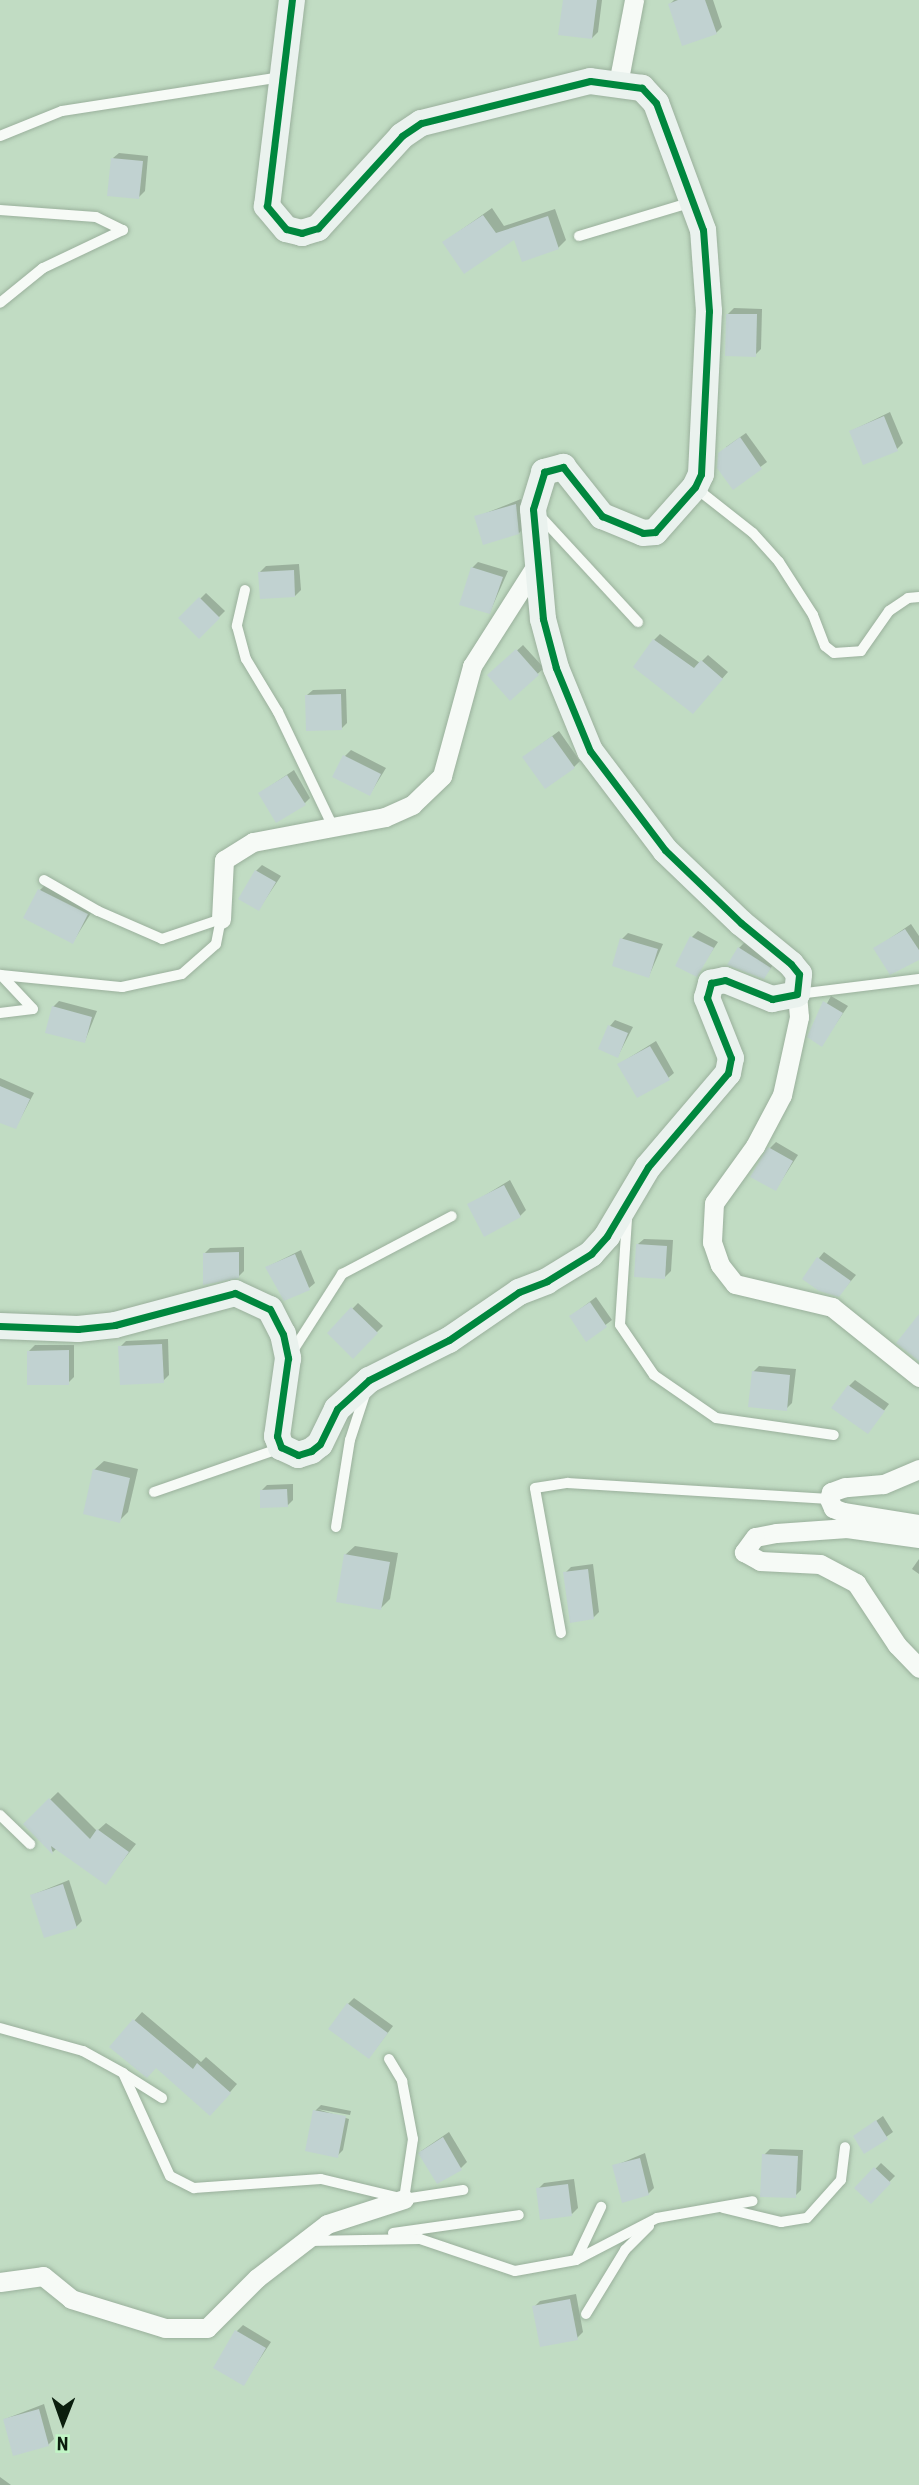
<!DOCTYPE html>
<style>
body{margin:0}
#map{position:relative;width:919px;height:2485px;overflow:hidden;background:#c1dcc3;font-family:"Roboto Condensed",sans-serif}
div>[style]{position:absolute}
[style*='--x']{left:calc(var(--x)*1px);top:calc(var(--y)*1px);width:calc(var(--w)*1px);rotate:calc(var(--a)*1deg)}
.shadow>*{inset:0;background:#0003}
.building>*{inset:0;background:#c1d2d1}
.roads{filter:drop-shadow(0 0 2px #9ab09c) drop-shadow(0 0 2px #9ab09c)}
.lane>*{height:10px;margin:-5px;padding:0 5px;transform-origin:5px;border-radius:5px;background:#f6faf6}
.street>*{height:19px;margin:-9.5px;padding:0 9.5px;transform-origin:9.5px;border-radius:9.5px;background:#f6faf6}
.secondary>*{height:26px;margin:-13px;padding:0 13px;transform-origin:13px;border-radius:13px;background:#eaf2ee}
.cycleway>*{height:7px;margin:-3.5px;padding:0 3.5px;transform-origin:3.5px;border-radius:3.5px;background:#00873e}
span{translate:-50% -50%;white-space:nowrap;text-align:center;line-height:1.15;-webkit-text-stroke:5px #c1f5c6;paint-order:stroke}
.north{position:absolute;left:28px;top:2387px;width:70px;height:70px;-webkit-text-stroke:5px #c1f5c6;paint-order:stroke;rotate:181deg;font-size:19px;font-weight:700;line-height:28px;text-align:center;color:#0b1e0e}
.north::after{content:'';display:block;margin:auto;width:24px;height:32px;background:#0b1e0e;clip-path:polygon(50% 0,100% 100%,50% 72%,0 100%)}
</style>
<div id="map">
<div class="shadow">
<i style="clip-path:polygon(565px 0,602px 0,598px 32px,592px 38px)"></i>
<i style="clip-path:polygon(674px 0,713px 0,722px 27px,716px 33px,670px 4px)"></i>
<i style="clip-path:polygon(119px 153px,148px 156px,145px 191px,139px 197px,113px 158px)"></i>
<i style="clip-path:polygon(492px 208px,504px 226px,555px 209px,566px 240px,558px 248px,515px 237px,444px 242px)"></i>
<i style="clip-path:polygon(734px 308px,762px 309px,761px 349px,755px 355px,728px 314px)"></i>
<i style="clip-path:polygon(890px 412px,903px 443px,897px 449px,851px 431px)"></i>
<i style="clip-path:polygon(746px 433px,767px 462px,733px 487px,726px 447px)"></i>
<i style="clip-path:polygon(521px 499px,525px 527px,519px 533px,476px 517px)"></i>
<i style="clip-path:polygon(478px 562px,508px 571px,490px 612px,472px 568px)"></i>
<i style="clip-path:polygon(299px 564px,301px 590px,295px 596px,260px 572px,266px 566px)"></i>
<i style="clip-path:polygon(206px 593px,225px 611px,199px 637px,181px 618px)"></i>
<i style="clip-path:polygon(660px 634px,700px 663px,708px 655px,728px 672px,699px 705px,654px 640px)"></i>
<i style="clip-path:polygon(523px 645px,544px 668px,511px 698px,490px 675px)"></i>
<i style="clip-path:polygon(346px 689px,347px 723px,341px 729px,307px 695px,313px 690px)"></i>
<i style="clip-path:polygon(559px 731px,580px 761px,574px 767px,524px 757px)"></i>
<i style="clip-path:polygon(351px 750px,386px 768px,370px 794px,345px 756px)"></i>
<i style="clip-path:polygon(294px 770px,310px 798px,305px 803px,260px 793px)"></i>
<i style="clip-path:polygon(262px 865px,281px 876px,259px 909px,256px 871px)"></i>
<i style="clip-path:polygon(49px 881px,96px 905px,73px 942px,40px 890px)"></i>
<i style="clip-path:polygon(911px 924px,919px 936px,919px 958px,876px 948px)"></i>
<i style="clip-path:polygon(698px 931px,718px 942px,696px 975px,692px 937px)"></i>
<i style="clip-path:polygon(628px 933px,663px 944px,649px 976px,622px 939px)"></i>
<i style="clip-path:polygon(745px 942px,776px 961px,764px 977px,739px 948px)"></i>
<i style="clip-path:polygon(831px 996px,848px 1006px,822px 1044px,809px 1037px)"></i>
<i style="clip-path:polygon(59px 1001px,97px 1011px,85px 1041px,53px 1007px)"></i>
<i style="clip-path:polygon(615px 1020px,633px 1027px,618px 1056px,610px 1026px)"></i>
<i style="clip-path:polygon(656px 1041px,674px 1073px,668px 1078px,619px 1064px)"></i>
<i style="clip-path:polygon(0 1078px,34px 1093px,16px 1127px,0 1121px)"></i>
<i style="clip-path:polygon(776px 1142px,798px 1155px,776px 1189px,770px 1148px)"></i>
<i style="clip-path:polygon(510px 1180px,526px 1210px,520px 1216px,469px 1205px)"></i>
<i style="clip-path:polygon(644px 1239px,673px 1240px,671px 1271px,665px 1277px,638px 1244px)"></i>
<i style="clip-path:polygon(244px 1247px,244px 1271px,238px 1277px,204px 1254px,210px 1248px)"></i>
<i style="clip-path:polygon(301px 1250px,315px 1283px,309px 1288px,267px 1267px)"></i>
<i style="clip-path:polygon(824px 1252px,856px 1275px,839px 1295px,819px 1258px)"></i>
<i style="clip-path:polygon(596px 1297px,612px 1320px,587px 1339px,571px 1316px)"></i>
<i style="clip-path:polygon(358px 1303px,383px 1326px,353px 1356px,329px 1333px)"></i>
<i style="clip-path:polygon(168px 1339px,169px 1375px,163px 1381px,120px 1347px,126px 1341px)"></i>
<i style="clip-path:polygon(35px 1345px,74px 1345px,74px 1377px,68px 1383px,29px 1351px)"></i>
<i style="clip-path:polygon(759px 1366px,796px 1369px,792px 1403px,786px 1409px,753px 1372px)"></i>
<i style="clip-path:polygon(855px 1380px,889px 1404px,868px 1432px,849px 1386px)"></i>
<i style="clip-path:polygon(104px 1461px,138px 1469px,128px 1512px,119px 1521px,94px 1470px)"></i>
<i style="clip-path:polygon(293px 1484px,293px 1500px,287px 1506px,261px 1491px,267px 1485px)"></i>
<i style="clip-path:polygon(355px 1546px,398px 1553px,390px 1599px,381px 1608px,345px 1555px)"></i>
<i style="clip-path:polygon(919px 1559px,919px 1574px,912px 1569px)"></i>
<i style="clip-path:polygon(593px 1564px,599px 1612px,593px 1618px,565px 1573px,571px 1567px)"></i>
<i style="clip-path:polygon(58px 1792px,97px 1831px,106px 1823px,136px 1844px,105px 1883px,57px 1848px,53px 1852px,25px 1824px)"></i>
<i style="clip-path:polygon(69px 1880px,82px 1921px,76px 1927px,32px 1895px)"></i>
<i style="clip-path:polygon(354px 1998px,393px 2026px,374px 2051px,348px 2004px)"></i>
<i style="clip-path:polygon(142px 2012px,201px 2062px,206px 2057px,237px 2084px,218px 2106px,156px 2066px,112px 2046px)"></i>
<i style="clip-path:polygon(321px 2105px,351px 2111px,350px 2115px,317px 2109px,349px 2119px,343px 2150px,337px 2156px,315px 2111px)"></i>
<i style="clip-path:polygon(883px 2116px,893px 2132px,865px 2152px,855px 2136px)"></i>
<i style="clip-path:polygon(449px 2132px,467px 2162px,461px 2168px,421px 2151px)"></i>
<i style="clip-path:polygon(770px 2149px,803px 2150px,801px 2190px,795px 2196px,764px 2155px)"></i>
<i style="clip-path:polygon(645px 2153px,654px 2188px,648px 2194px,614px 2166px)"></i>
<i style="clip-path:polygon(881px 2163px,895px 2176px,871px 2201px,857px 2188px)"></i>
<i style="clip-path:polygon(574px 2179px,578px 2208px,572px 2214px,538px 2189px,544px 2183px)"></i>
<i style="clip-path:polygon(576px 2294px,583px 2332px,577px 2338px,534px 2307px,540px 2301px)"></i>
<i style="clip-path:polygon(243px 2325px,271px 2342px,244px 2383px,237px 2331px)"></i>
<i style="clip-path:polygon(44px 2404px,54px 2439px,48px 2445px,5px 2419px)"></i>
<i style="clip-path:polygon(0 2477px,11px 2485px,0 2485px)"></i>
</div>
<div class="building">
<i style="clip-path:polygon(563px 0,597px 0,592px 39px,558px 35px)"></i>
<i style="clip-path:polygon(678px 0,705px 0,717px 34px,682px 46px,668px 4px)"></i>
<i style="clip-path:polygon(111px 158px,143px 161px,139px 199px,107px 196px)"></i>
<i style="clip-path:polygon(483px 215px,496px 233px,548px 216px,559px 249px,522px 262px,514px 240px,464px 274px,442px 242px)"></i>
<i style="clip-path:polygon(726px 314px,757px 314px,756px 357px,725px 356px)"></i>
<i style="clip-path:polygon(884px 416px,898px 451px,863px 465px,849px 431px)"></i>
<i style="clip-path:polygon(740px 437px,762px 469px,733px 490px,717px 468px,718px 453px)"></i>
<i style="clip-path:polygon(516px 504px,519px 534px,483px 545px,474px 516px)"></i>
<i style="clip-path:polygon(471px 567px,503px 577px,490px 614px,459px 605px)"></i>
<i style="clip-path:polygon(294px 570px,295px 597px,260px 599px,258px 572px)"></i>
<i style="clip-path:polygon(199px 597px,220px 618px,199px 639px,178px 618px)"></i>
<i style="clip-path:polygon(653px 639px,694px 668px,701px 660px,723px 679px,693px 714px,633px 667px)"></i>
<i style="clip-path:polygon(516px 649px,539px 675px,510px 701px,487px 675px)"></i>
<i style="clip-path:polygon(341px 694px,342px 730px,306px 731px,305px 695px)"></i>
<i style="clip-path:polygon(552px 736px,575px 768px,545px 789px,522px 757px)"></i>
<i style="clip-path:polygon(343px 755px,381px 774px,370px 796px,332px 777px)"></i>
<i style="clip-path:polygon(287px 775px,306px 805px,276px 823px,258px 793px)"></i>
<i style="clip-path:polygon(255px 870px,276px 882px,259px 911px,238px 899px)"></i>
<i style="clip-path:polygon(38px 889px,88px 914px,73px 944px,23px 918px)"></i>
<i style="clip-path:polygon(905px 929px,919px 950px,919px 960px,890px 975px,873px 948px)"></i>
<i style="clip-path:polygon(690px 936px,714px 948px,697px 977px,675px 966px)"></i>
<i style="clip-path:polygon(620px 938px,658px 949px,649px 978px,612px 966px)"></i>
<i style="clip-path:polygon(738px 947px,771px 968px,764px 979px,727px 965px)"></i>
<i style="clip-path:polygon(823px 1001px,843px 1013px,822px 1047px,807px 1037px)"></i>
<i style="clip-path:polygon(52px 1006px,92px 1017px,85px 1043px,45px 1033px)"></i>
<i style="clip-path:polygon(608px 1025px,628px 1033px,618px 1058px,598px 1049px)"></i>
<i style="clip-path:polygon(650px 1046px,670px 1080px,637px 1098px,617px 1064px)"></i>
<i style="clip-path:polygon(0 1086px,30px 1099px,16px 1129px,0 1123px)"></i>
<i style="clip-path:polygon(768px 1147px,793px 1161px,776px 1191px,750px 1177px)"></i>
<i style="clip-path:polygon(504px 1185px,521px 1217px,484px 1237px,467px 1204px)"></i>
<i style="clip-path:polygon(636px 1244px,667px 1246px,665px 1279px,634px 1277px)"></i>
<i style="clip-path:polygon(239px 1252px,239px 1278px,203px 1285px,203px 1253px)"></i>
<i style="clip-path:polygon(295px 1254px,310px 1290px,284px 1301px,265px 1267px)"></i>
<i style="clip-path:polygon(817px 1257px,851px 1281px,839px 1297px,819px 1291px,802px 1279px)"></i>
<i style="clip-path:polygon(590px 1302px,607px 1327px,586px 1342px,569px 1316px)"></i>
<i style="clip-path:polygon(351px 1307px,378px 1333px,353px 1359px,327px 1333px)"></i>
<i style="clip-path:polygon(919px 1314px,919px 1361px,896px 1343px)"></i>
<i style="clip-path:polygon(162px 1344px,164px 1383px,120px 1385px,118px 1346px)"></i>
<i style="clip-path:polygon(69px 1350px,69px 1385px,27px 1385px,27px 1351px)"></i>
<i style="clip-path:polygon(752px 1371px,790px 1375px,787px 1411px,748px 1407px)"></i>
<i style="clip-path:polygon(848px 1385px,885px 1411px,868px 1434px,831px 1408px)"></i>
<i style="clip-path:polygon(93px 1469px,130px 1478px,120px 1523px,83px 1514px)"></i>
<i style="clip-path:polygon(287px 1489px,288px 1507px,260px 1508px,260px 1490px)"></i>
<i style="clip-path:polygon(344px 1554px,390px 1562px,381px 1610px,336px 1602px)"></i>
<i style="clip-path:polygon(588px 1569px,594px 1619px,570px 1623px,563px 1572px)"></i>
<i style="clip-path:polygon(49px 1798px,90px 1839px,97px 1829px,129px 1852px,106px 1885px,51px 1846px,53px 1855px,23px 1824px)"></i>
<i style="clip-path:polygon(63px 1884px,77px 1928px,44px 1938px,30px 1895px)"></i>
<i style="clip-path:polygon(347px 2003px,388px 2033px,369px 2059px,328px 2029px)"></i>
<i style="clip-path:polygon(133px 2019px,193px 2069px,197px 2063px,231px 2093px,210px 2116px,156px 2068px,147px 2078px,109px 2047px)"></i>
<i style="clip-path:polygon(313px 2110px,346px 2116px,338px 2158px,305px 2151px)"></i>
<i style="clip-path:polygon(876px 2120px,888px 2139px,864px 2154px,853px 2136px)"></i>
<i style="clip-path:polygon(443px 2137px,462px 2170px,437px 2184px,418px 2153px)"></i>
<i style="clip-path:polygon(762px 2154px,798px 2156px,796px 2198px,760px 2197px)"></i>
<i style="clip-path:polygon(640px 2158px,649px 2195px,622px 2203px,612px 2165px)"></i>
<i style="clip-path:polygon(874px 2167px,891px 2183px,871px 2204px,854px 2188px)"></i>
<i style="clip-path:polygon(568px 2184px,572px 2216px,540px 2220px,536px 2188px)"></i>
<i style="clip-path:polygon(570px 2299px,578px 2340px,540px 2347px,532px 2306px)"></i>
<i style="clip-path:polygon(235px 2330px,266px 2348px,244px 2386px,213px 2368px)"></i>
<i style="clip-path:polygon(39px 2409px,49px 2446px,13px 2456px,3px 2419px)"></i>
</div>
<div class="roads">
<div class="lane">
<i style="--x:0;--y:136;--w:67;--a:-22"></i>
<i style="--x:62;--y:111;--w:222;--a:-8.8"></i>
<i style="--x:0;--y:210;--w:96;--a:4.2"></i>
<i style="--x:96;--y:217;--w:30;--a:26"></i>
<i style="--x:123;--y:230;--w:89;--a:154.6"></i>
<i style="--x:43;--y:268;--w:55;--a:140.9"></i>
<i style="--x:579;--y:236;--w:118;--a:-16.7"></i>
<i style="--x:697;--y:489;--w:71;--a:38.2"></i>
<i style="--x:753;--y:533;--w:39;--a:48"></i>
<i style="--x:779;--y:562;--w:63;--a:57.3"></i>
<i style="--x:813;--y:615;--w:33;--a:69"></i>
<i style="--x:825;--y:646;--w:11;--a:38"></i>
<i style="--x:834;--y:653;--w:27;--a:-4"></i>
<i style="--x:861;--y:651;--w:49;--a:-55"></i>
<i style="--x:889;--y:611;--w:23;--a:-34"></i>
<i style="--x:908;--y:598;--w:11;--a:-5"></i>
<i style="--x:541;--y:517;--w:143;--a:47.3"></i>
<i style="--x:245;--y:590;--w:37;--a:103"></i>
<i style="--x:237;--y:626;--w:34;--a:75"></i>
<i style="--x:246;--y:659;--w:62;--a:58.9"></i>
<i style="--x:278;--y:712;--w:127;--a:64.4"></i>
<i style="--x:44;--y:880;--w:62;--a:29.9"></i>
<i style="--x:98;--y:911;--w:70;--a:23.6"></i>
<i style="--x:162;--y:939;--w:62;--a:-18.7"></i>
<i style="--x:798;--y:994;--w:122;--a:-7.1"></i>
<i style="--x:0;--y:1013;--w:33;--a:-7"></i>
<i style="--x:33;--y:1009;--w:47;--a:-133.3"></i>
<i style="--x:1;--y:975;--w:122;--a:5.7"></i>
<i style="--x:122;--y:987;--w:61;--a:-12.2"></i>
<i style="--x:182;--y:974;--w:45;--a:-41.4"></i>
<i style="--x:216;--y:944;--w:25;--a:-79"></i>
<i style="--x:627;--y:1219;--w:106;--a:93.8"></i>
<i style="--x:620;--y:1325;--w:60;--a:55.8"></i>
<i style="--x:654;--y:1375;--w:75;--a:34.7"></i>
<i style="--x:716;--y:1418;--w:119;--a:8.2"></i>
<i style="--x:292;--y:1352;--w:93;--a:-57.3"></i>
<i style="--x:342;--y:1274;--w:124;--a:-27.8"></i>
<i style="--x:154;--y:1492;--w:134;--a:-19.1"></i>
<i style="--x:336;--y:1527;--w:88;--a:-80.9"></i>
<i style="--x:350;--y:1440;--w:48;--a:-71.9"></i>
<i style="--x:561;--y:1633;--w:147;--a:-100.2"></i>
<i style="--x:535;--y:1488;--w:33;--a:-9"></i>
<i style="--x:568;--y:1483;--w:261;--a:3.5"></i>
<i style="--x:0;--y:1815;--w:42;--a:44"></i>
<i style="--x:0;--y:2028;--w:86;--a:15.5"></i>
<i style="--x:83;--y:2051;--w:46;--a:28.8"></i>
<i style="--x:123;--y:2073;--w:113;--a:65.5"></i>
<i style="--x:170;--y:2176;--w:27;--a:27"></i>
<i style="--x:194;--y:2188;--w:127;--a:-4.1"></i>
<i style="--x:321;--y:2179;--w:85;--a:13.5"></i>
<i style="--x:404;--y:2199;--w:60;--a:-8.7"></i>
<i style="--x:389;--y:2059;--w:26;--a:59"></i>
<i style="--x:402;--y:2081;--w:59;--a:79.3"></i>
<i style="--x:413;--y:2139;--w:61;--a:98.5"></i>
<i style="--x:124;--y:2074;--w:45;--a:32.3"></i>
<i style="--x:723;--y:2208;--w:60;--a:13.6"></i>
<i style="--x:781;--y:2222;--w:26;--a:-9"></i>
<i style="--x:807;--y:2218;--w:51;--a:-48.2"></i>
<i style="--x:841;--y:2180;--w:33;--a:-83"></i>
<i style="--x:393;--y:2233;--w:127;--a:-8.1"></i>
<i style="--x:309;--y:2241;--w:111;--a:-1"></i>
<i style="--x:420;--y:2239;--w:100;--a:18.6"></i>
<i style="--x:515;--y:2271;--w:62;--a:-10.2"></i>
<i style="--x:576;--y:2260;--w:91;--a:-27.4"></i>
<i style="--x:657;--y:2218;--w:97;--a:-10"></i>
<i style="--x:576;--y:2260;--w:59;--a:-64.7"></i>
<i style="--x:586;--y:2314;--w:75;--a:-58.6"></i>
<i style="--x:625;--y:2250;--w:34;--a:-45"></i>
</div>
<div class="street">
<i style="--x:618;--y:84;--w:86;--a:-79.2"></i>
<i style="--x:221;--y:919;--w:59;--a:-87.1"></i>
<i style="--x:224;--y:860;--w:34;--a:-32"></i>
<i style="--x:253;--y:842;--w:134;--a:-10.7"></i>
<i style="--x:385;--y:817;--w:30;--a:-24"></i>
<i style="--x:412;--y:805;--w:42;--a:-44"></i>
<i style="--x:442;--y:776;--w:114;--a:-74.7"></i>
<i style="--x:472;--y:666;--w:121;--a:-57.5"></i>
<i style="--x:797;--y:994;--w:23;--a:85"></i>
<i style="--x:799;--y:1017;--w:80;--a:102.3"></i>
<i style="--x:782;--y:1095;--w:58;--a:117.9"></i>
<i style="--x:755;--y:1146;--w:70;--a:125.7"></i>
<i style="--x:714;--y:1203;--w:39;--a:93"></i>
<i style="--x:712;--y:1242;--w:24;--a:71"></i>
<i style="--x:720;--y:1265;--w:24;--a:52"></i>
<i style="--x:735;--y:1284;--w:100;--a:13.3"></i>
<i style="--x:832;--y:1307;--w:112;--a:38.8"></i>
<i style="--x:919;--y:1469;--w:39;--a:157"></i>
<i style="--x:883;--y:1484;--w:38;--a:175"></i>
<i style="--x:845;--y:1487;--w:15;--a:160"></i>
<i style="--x:831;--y:1492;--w:7;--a:106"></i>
<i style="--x:829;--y:1499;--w:10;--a:66"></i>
<i style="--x:833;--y:1508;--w:11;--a:22"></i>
<i style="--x:843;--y:1512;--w:77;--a:9"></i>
<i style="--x:919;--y:1538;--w:73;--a:-172.1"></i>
<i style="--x:847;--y:1528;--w:71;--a:176"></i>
<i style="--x:776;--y:1533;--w:21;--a:169"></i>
<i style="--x:755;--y:1537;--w:19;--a:126"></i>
<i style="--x:744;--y:1552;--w:18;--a:29"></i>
<i style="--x:760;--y:1561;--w:60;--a:2.9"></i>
<i style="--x:820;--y:1564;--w:41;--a:27.8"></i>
<i style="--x:856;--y:1583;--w:74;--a:56.5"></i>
<i style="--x:897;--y:1645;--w:32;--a:46"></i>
<i style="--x:0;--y:2282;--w:43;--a:-7.9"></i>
<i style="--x:43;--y:2276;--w:36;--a:39"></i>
<i style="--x:71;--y:2299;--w:98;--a:17.1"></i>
<i style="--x:165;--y:2328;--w:42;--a:0"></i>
<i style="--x:207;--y:2328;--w:71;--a:-45"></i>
<i style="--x:257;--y:2278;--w:88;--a:-37.6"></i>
<i style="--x:327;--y:2224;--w:81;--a:-18"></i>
</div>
<div class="secondary">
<i style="--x:0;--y:1326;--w:78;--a:2.2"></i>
<i style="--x:78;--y:1329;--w:37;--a:-6"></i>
<i style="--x:115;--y:1325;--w:124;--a:-14.9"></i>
<i style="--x:235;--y:1293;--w:38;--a:25"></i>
<i style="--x:270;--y:1309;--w:28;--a:63"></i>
<i style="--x:283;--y:1334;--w:25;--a:78"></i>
<i style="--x:288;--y:1358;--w:79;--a:98"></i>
<i style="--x:277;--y:1436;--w:12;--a:70"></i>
<i style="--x:281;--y:1447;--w:19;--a:25"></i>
<i style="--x:298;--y:1455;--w:14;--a:-17"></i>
<i style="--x:311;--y:1451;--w:11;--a:-38"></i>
<i style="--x:320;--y:1444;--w:39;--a:-64"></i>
<i style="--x:337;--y:1409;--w:43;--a:-42.2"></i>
<i style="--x:369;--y:1380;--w:89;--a:-26.6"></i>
<i style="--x:449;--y:1340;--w:85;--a:-34.4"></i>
<i style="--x:519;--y:1292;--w:30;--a:-21"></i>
<i style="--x:547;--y:1281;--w:52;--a:-31.5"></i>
<i style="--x:591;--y:1254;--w:24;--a:-48"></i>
<i style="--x:607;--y:1236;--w:80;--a:-59.3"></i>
<i style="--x:648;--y:1167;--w:123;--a:-49.6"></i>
<i style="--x:728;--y:1073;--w:15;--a:-79"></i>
<i style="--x:731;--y:1058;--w:65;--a:-111.8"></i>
<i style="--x:707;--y:998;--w:16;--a:-75"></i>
<i style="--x:711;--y:983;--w:14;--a:-12"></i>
<i style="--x:725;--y:980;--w:51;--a:22"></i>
<i style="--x:772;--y:999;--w:25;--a:-11"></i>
<i style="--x:797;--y:994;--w:20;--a:-84"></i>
<i style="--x:799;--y:974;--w:13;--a:-129"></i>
<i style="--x:791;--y:964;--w:65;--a:-140.6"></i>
<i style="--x:741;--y:923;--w:105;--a:-136.2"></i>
<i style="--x:665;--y:850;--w:124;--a:-127.1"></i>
<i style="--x:590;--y:751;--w:90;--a:-112.3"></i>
<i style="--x:556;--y:668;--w:51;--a:-104.9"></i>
<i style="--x:543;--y:619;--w:110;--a:-95.2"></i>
<i style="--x:533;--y:509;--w:39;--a:-73"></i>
<i style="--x:544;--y:472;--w:20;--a:-15"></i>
<i style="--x:563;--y:467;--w:63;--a:51.5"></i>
<i style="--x:602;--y:516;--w:44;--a:22.5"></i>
<i style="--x:643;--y:533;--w:12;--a:-5"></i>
<i style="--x:655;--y:532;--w:60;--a:-48.4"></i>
<i style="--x:695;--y:487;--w:14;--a:-65"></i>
<i style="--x:701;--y:474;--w:163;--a:-87.2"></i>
<i style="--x:709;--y:311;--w:81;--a:-94.2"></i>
<i style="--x:703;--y:230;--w:135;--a:-110.3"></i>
<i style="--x:656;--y:103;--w:21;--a:-133"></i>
<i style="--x:642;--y:88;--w:52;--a:-172.3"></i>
<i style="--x:590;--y:81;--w:174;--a:166"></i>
<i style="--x:421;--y:123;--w:23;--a:146"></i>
<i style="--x:402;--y:136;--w:125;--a:132.4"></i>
<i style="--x:318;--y:228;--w:17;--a:163"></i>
<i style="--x:302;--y:233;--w:16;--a:-166"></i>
<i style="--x:286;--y:229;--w:30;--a:-130"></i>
<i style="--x:267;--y:206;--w:208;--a:-83.1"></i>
</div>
</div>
<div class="cycleway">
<i style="--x:0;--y:1326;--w:78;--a:2.2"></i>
<i style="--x:78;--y:1329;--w:37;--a:-6"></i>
<i style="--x:115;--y:1325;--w:124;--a:-14.9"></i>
<i style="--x:235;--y:1293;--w:38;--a:25"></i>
<i style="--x:270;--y:1309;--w:28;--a:63"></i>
<i style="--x:283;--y:1334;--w:25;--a:78"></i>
<i style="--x:288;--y:1358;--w:79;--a:98"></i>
<i style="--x:277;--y:1436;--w:12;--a:70"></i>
<i style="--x:281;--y:1447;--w:19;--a:25"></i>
<i style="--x:298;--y:1455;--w:14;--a:-17"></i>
<i style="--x:311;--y:1451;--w:11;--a:-38"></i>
<i style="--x:320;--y:1444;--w:39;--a:-64"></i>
<i style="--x:337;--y:1409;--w:43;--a:-42.2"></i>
<i style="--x:369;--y:1380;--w:89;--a:-26.6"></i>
<i style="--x:449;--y:1340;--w:85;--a:-34.4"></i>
<i style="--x:519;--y:1292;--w:30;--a:-21"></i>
<i style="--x:547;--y:1281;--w:52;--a:-31.5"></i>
<i style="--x:591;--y:1254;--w:24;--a:-48"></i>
<i style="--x:607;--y:1236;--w:80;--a:-59.3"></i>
<i style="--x:648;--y:1167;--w:123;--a:-49.6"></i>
<i style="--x:728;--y:1073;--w:15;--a:-79"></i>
<i style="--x:731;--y:1058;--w:65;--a:-111.8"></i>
<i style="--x:707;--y:998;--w:16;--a:-75"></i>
<i style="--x:711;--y:983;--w:14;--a:-12"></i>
<i style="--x:725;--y:980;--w:51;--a:22"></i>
<i style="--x:772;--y:999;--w:25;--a:-11"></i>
<i style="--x:797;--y:994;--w:20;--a:-84"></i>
<i style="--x:799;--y:974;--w:13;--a:-129"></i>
<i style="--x:791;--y:964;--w:65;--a:-140.6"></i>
<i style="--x:741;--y:923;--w:105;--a:-136.2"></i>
<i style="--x:665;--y:850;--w:124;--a:-127.1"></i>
<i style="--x:590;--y:751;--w:90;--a:-112.3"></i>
<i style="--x:556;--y:668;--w:51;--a:-104.9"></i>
<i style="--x:543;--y:619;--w:110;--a:-95.2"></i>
<i style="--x:533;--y:509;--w:39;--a:-73"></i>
<i style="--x:544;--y:472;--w:20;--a:-15"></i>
<i style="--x:563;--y:467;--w:63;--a:51.5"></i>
<i style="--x:602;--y:516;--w:44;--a:22.5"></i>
<i style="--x:643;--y:533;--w:12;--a:-5"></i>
<i style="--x:655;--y:532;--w:60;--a:-48.4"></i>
<i style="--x:695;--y:487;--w:14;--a:-65"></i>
<i style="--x:701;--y:474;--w:163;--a:-87.2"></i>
<i style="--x:709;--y:311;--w:81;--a:-94.2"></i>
<i style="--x:703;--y:230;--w:135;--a:-110.3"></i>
<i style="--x:656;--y:103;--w:21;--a:-133"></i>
<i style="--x:642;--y:88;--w:52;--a:-172.3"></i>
<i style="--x:590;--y:81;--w:174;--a:166"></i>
<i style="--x:421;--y:123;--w:23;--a:146"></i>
<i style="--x:402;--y:136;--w:125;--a:132.4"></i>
<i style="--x:318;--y:228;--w:17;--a:163"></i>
<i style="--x:302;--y:233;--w:16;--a:-166"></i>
<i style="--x:286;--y:229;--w:30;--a:-130"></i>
<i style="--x:267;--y:206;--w:208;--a:-83.1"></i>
</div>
<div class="north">N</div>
</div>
